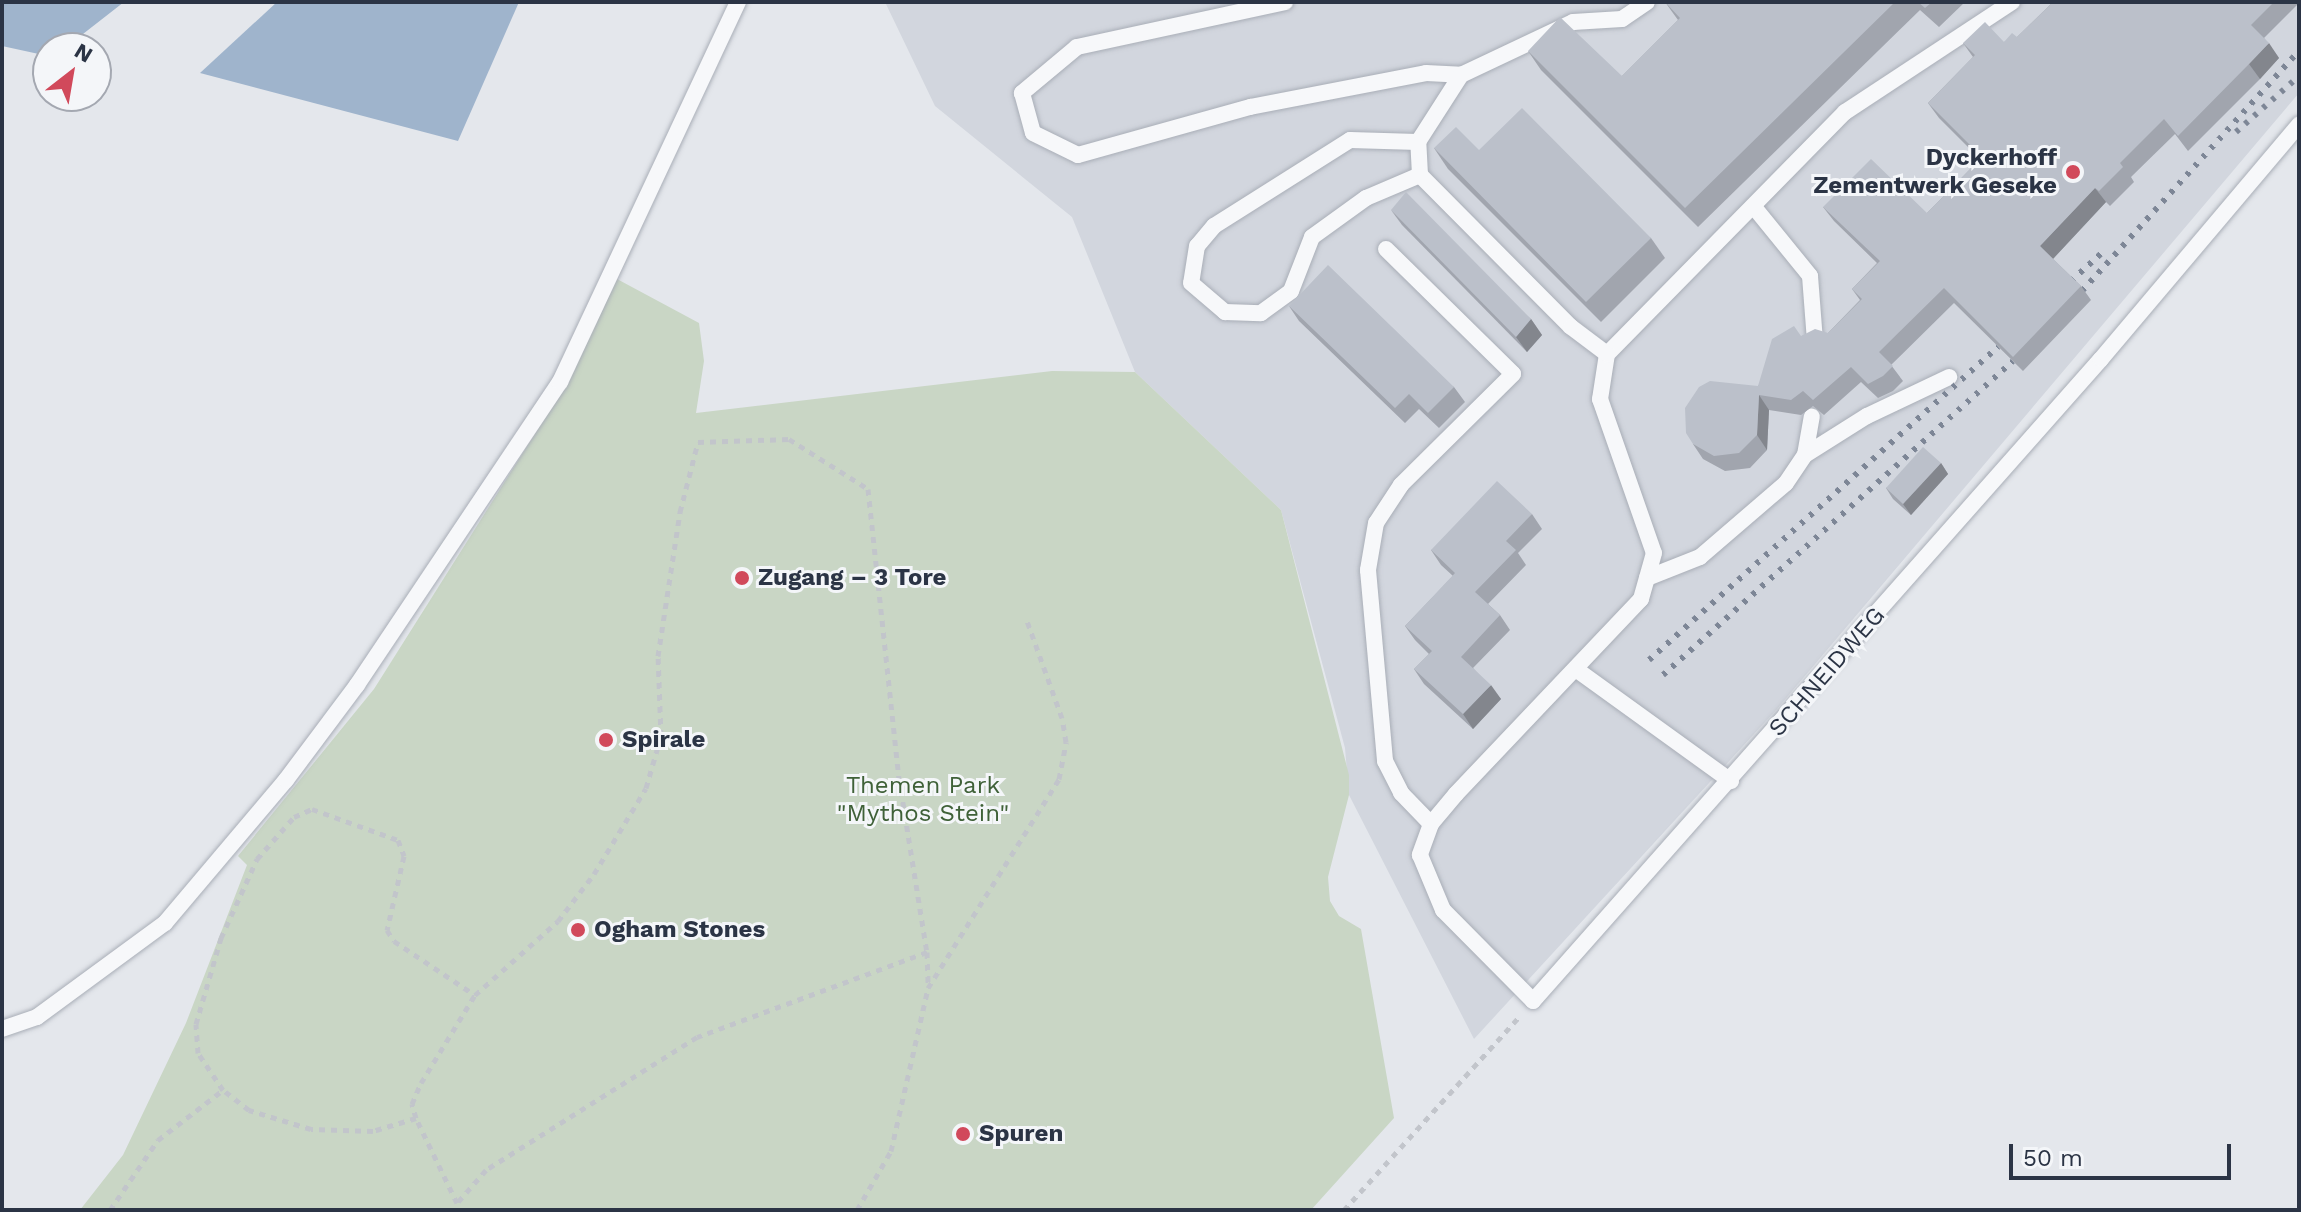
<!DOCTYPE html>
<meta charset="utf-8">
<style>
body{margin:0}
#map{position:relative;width:2301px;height:1212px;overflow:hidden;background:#e4e7ec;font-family:"Work Sans",sans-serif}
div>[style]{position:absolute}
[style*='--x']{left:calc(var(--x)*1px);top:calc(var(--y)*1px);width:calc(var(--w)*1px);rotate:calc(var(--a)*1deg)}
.built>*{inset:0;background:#d2d6de}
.green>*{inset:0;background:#c9d6c5}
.water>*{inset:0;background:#9fb4cc}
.path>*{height:5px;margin-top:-2.5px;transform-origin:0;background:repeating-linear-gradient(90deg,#c2c5cb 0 6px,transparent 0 12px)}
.roads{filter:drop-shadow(0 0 2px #a9aeb7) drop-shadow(0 0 2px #a9aeb7)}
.service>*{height:16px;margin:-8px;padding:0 8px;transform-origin:8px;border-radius:8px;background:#f7f8fa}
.rail>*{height:6px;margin-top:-3px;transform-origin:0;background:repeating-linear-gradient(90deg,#7d8696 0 4px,transparent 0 12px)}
.wall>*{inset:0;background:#a1a5ae}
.shaded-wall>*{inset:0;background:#83868d}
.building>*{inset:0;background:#bbc0ca}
.dots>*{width:22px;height:22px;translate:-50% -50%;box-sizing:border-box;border:4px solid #f4f6f9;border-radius:50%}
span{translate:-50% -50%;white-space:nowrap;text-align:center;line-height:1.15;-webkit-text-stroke:6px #f4f6f9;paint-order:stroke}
.poi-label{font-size:24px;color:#2b3445;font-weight:700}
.right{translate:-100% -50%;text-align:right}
.left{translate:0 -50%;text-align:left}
.street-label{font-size:24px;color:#2b3445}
.park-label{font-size:24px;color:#3f6138}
.frame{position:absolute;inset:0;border:4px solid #2b3445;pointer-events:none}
.north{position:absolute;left:32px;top:32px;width:80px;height:80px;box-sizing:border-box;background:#f4f6f9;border:2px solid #a4a8b1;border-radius:50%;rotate:31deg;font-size:22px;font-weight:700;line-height:32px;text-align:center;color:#2b3445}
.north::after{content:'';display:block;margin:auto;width:28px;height:36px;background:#d1495b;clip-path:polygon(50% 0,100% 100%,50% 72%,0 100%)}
.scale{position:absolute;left:2009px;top:1144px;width:222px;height:36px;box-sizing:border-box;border:4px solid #2b3445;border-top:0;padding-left:10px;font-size:24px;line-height:28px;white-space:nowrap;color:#2b3445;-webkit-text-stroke:6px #f4f6f9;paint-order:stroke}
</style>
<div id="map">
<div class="built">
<i style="clip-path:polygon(885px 2px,2299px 2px,2299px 93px,1777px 709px,1474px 1039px,1349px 795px,1345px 748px,1281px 510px,1135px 372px,1072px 217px,935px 106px)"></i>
</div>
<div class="green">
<i style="clip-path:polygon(617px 279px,699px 323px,704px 361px,696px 413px,1052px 371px,1135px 372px,1281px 510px,1349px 775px,1349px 795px,1328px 877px,1330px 901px,1339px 916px,1361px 929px,1394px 1118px,1311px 1210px,80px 1210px,123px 1155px,186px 1023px,247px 865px,238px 856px,374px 689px,567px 383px)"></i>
</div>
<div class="water">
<i style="clip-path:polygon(2px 2px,124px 2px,65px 48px,48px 48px,48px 56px,2px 46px)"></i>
<i style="clip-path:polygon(277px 2px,519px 2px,458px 141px,200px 73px)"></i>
</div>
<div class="path">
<i style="--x:927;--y:952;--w:245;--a:159.7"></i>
<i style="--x:697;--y:1037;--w:249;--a:147.8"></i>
<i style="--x:486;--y:1170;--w:44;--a:131.3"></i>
<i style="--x:457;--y:1203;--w:94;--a:-115.8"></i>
<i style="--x:416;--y:1118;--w:15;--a:-106"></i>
<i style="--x:412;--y:1104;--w:23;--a:-67"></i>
<i style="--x:421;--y:1083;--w:103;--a:-58.5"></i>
<i style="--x:475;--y:995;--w:111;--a:-41.7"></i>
<i style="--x:558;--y:921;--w:59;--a:-52.5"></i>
<i style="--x:594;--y:874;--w:100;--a:-58.8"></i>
<i style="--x:646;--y:788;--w:54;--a:-73.9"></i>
<i style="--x:661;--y:736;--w:80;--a:-92.1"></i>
<i style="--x:658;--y:656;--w:146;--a:-81.3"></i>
<i style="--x:680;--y:512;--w:72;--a:-75.6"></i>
<i style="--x:698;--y:442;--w:91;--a:-1.9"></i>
<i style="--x:789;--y:439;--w:93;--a:32.3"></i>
<i style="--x:868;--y:489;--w:291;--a:83.9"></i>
<i style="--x:899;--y:778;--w:176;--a:80.9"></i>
<i style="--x:927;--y:952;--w:36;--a:88"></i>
<i style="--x:416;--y:1118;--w:45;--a:163.2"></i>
<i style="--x:373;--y:1131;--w:62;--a:-178.2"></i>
<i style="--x:311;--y:1129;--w:65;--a:-163"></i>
<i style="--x:249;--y:1110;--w:33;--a:-142"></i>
<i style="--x:223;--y:1090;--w:45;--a:-124"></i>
<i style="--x:198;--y:1053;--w:29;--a:-94"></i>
<i style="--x:196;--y:1024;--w:90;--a:-73.8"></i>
<i style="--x:221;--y:938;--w:87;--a:-65.5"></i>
<i style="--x:257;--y:859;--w:56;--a:-48.6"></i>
<i style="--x:294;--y:817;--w:20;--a:-24"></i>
<i style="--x:312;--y:809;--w:91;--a:19.8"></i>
<i style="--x:398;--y:840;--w:17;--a:69"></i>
<i style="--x:404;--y:856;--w:76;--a:102.9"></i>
<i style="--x:387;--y:930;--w:13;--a:58"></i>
<i style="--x:394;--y:941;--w:97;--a:33.7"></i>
<i style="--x:110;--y:1210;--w:85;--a:-55.6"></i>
<i style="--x:158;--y:1140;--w:82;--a:-37.6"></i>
<i style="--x:857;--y:1210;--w:68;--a:-60"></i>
<i style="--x:891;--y:1151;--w:167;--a:-77.2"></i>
<i style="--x:928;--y:988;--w:247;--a:-57.9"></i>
<i style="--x:1059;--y:779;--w:38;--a:-79"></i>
<i style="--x:1066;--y:742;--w:24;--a:-99"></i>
<i style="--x:1062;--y:718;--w:106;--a:-109.8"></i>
<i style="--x:1344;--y:1210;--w:259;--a:-47.8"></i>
</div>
<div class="roads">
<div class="service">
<i style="--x:1285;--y:2;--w:213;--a:167.8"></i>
<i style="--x:1077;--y:47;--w:72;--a:140.1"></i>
<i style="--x:1022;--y:93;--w:41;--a:74.6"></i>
<i style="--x:1033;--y:133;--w:50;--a:26.1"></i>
<i style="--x:1078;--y:155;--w:179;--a:-15.6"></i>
<i style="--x:1250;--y:107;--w:179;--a:-10.9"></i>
<i style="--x:1426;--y:73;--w:35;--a:3"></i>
<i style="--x:1461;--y:75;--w:124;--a:-25.3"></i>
<i style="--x:1573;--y:22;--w:49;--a:-3.5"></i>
<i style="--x:1622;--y:19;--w:30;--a:-34"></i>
<i style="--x:2012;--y:2;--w:200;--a:146.6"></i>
<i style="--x:1845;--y:112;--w:339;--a:134.5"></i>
<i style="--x:1607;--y:354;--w:46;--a:98.8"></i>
<i style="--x:1600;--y:399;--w:163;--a:70.7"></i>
<i style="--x:1654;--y:553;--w:48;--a:105.8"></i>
<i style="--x:1641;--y:599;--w:269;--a:133.5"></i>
<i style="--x:1456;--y:794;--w:39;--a:130"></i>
<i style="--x:1431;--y:824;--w:33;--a:110"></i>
<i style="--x:1420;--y:855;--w:60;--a:67.3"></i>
<i style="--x:1443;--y:910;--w:128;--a:45.3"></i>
<i style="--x:1533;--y:1001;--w:857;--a:-48.5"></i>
<i style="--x:2101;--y:359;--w:307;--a:-49.8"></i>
<i style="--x:1418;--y:142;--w:80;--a:-57.3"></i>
<i style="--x:1420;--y:175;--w:33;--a:-93"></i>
<i style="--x:1418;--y:142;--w:68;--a:-178.3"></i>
<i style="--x:1350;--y:140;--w:161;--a:147.7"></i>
<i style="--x:1214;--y:226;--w:26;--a:130"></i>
<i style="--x:1197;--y:246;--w:37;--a:99"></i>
<i style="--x:1191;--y:283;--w:45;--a:40.5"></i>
<i style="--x:1225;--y:312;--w:36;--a:2"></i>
<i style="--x:1261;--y:313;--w:37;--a:-36"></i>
<i style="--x:1291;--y:291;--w:58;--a:-68.7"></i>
<i style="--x:1312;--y:237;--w:67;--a:-35.8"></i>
<i style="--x:1366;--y:198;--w:59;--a:-23.1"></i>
<i style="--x:1420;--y:175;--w:214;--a:45.2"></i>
<i style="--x:1571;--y:327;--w:45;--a:36.9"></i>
<i style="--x:1754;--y:207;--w:89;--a:50.9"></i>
<i style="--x:1810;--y:276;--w:65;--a:85.6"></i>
<i style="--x:1386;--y:249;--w:178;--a:44.5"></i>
<i style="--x:1513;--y:374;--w:158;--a:135.3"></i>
<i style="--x:1401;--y:485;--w:45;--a:123.3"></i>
<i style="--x:1376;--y:523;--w:48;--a:99.7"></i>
<i style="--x:1368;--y:570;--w:192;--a:84.9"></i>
<i style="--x:1385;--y:761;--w:36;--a:63"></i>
<i style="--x:1401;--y:793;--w:43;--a:45.9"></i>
<i style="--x:1805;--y:455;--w:73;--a:-32.2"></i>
<i style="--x:1867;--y:416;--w:91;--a:-25.4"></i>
<i style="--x:1647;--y:578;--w:57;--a:-21.6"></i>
<i style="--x:1700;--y:557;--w:113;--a:-40.7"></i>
<i style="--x:1786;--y:483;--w:34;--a:-56"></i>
<i style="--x:1805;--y:455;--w:39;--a:-80"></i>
<i style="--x:1577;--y:670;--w:190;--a:35.8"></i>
<i style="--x:2;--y:1029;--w:37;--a:-19"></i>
<i style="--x:37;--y:1017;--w:159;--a:-36.3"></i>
<i style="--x:165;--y:923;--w:187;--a:-49.8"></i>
<i style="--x:286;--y:780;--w:119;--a:-53.2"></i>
<i style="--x:357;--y:685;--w:365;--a:-56.2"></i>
<i style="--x:560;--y:382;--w:420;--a:-64.9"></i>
</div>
</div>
<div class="rail">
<i style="--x:2236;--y:132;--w:84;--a:-41.6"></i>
<i style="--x:2071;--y:281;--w:46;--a:-42.4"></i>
<i style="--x:2082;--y:291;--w:324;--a:-47.9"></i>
<i style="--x:1649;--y:660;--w:469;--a:-41.9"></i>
<i style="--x:1663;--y:675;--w:470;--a:-41.9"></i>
</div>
<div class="wall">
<i style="clip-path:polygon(1665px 2px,1965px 2px,1939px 27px,1920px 10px,1698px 227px,1541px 70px,1528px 51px,1622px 76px,1678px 20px)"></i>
<i style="clip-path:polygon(2053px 2px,2299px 3px,2264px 38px,2279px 58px,2260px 79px,2188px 151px,2175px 134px,2131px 177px,2134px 182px,2110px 206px,2106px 202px,2053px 259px,2081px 286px,2091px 300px,2023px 371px,1954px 303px,1891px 365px,1903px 381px,1893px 391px,1878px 398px,1861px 382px,1824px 415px,1813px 406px,1801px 415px,1769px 410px,1767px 450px,1750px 468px,1725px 471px,1703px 459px,1693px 444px,1758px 386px,1801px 336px,1828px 333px,1860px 300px,1852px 289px,1877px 263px,1834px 221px,1823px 207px,1927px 213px,1980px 159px,1939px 118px,1928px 103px,1973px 57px,1963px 43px,2004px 42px,2017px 37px)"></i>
<i style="clip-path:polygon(1434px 148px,1479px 150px,1651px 238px,1665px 258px,1601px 322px,1448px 169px)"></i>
<i style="clip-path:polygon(1391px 210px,1531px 319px,1542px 335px,1527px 352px,1402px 225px)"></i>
<i style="clip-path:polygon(1289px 306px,1454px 387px,1465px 402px,1439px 428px,1419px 409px,1405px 423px,1299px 321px)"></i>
<i style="clip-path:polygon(1941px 463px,1948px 474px,1911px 515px,1893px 499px,1886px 488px)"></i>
<i style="clip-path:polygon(1532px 514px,1542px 529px,1518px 553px,1526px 565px,1488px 604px,1500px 615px,1510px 630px,1473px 668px,1501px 699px,1473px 729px,1424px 684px,1414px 669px,1429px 654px,1415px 640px,1405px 626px,1453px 576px,1441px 565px,1431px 550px)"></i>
</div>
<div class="shaded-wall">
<i style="clip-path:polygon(2269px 43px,2279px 58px,2260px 79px,2249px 64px)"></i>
<i style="clip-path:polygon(2095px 188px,2106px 202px,2051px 261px,2040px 246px)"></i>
<i style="clip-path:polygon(1531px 319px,1542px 335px,1527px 352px,1516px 337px)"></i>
<i style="clip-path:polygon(1759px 395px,1769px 410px,1767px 450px,1757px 435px)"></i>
<i style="clip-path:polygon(1941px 463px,1948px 474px,1911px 515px,1903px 504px)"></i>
<i style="clip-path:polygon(1491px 685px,1501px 699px,1473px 729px,1463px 714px)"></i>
</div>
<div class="building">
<i style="clip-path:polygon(1665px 2px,1895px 2px,1685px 208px,1528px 51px,1560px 17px,1622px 76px,1680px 18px)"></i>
<i style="clip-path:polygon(1918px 2px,1932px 2px,1925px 8px)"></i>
<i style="clip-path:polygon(2053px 2px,2274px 2px,2251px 25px,2269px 43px,2249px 64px,2178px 136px,2164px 119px,2120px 163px,2123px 167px,2099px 191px,2095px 188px,2040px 246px,2081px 286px,2013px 357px,1944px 288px,1879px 352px,1893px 366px,1883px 376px,1868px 384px,1851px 367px,1813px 400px,1803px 391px,1791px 400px,1759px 395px,1757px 435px,1739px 453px,1714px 456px,1693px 444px,1686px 433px,1685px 408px,1699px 387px,1710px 381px,1758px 386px,1772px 339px,1794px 326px,1801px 336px,1815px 329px,1828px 333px,1862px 299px,1852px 289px,1880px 261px,1823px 207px,1871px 159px,1927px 213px,1982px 157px,1928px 103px,1975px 55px,1963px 43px,1985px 22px,2004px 42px,2012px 33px,2017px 37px)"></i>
<i style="clip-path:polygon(1522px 108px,1651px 238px,1586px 302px,1434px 148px,1456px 127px,1479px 150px)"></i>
<i style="clip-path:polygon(1406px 192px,1531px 319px,1516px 337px,1391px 210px)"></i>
<i style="clip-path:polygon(1328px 265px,1454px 387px,1428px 413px,1409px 394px,1395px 408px,1289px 306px)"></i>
<i style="clip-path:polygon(1923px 447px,1941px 463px,1903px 504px,1886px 488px)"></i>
<i style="clip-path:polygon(1497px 481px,1532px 514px,1506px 541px,1516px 550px,1475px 592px,1500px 615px,1461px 657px,1491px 685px,1463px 714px,1414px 669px,1432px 651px,1405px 626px,1455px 573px,1431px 550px)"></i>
</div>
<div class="dots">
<i style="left:2073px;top:172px;background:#d1495b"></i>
<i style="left:742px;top:578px;background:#d1495b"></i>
<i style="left:606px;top:740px;background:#d1495b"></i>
<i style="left:578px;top:930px;background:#d1495b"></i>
<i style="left:963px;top:1134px;background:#d1495b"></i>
</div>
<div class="poi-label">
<span class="right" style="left:2057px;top:172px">Dyckerhoff<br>Zementwerk Geseke</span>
<span class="left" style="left:758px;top:578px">Zugang – 3 Tore</span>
<span class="left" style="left:622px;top:740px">Spirale</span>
<span class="left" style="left:594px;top:930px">Ogham Stones</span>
<span class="left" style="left:979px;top:1134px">Spuren</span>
</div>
<div class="street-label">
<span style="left:1827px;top:672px;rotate:-49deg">SCHNEIDWEG</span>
</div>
<div class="park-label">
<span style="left:923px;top:800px">Themen Park<br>"Mythos Stein"</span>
</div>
<div class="frame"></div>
<div class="north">N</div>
<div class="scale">50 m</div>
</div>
